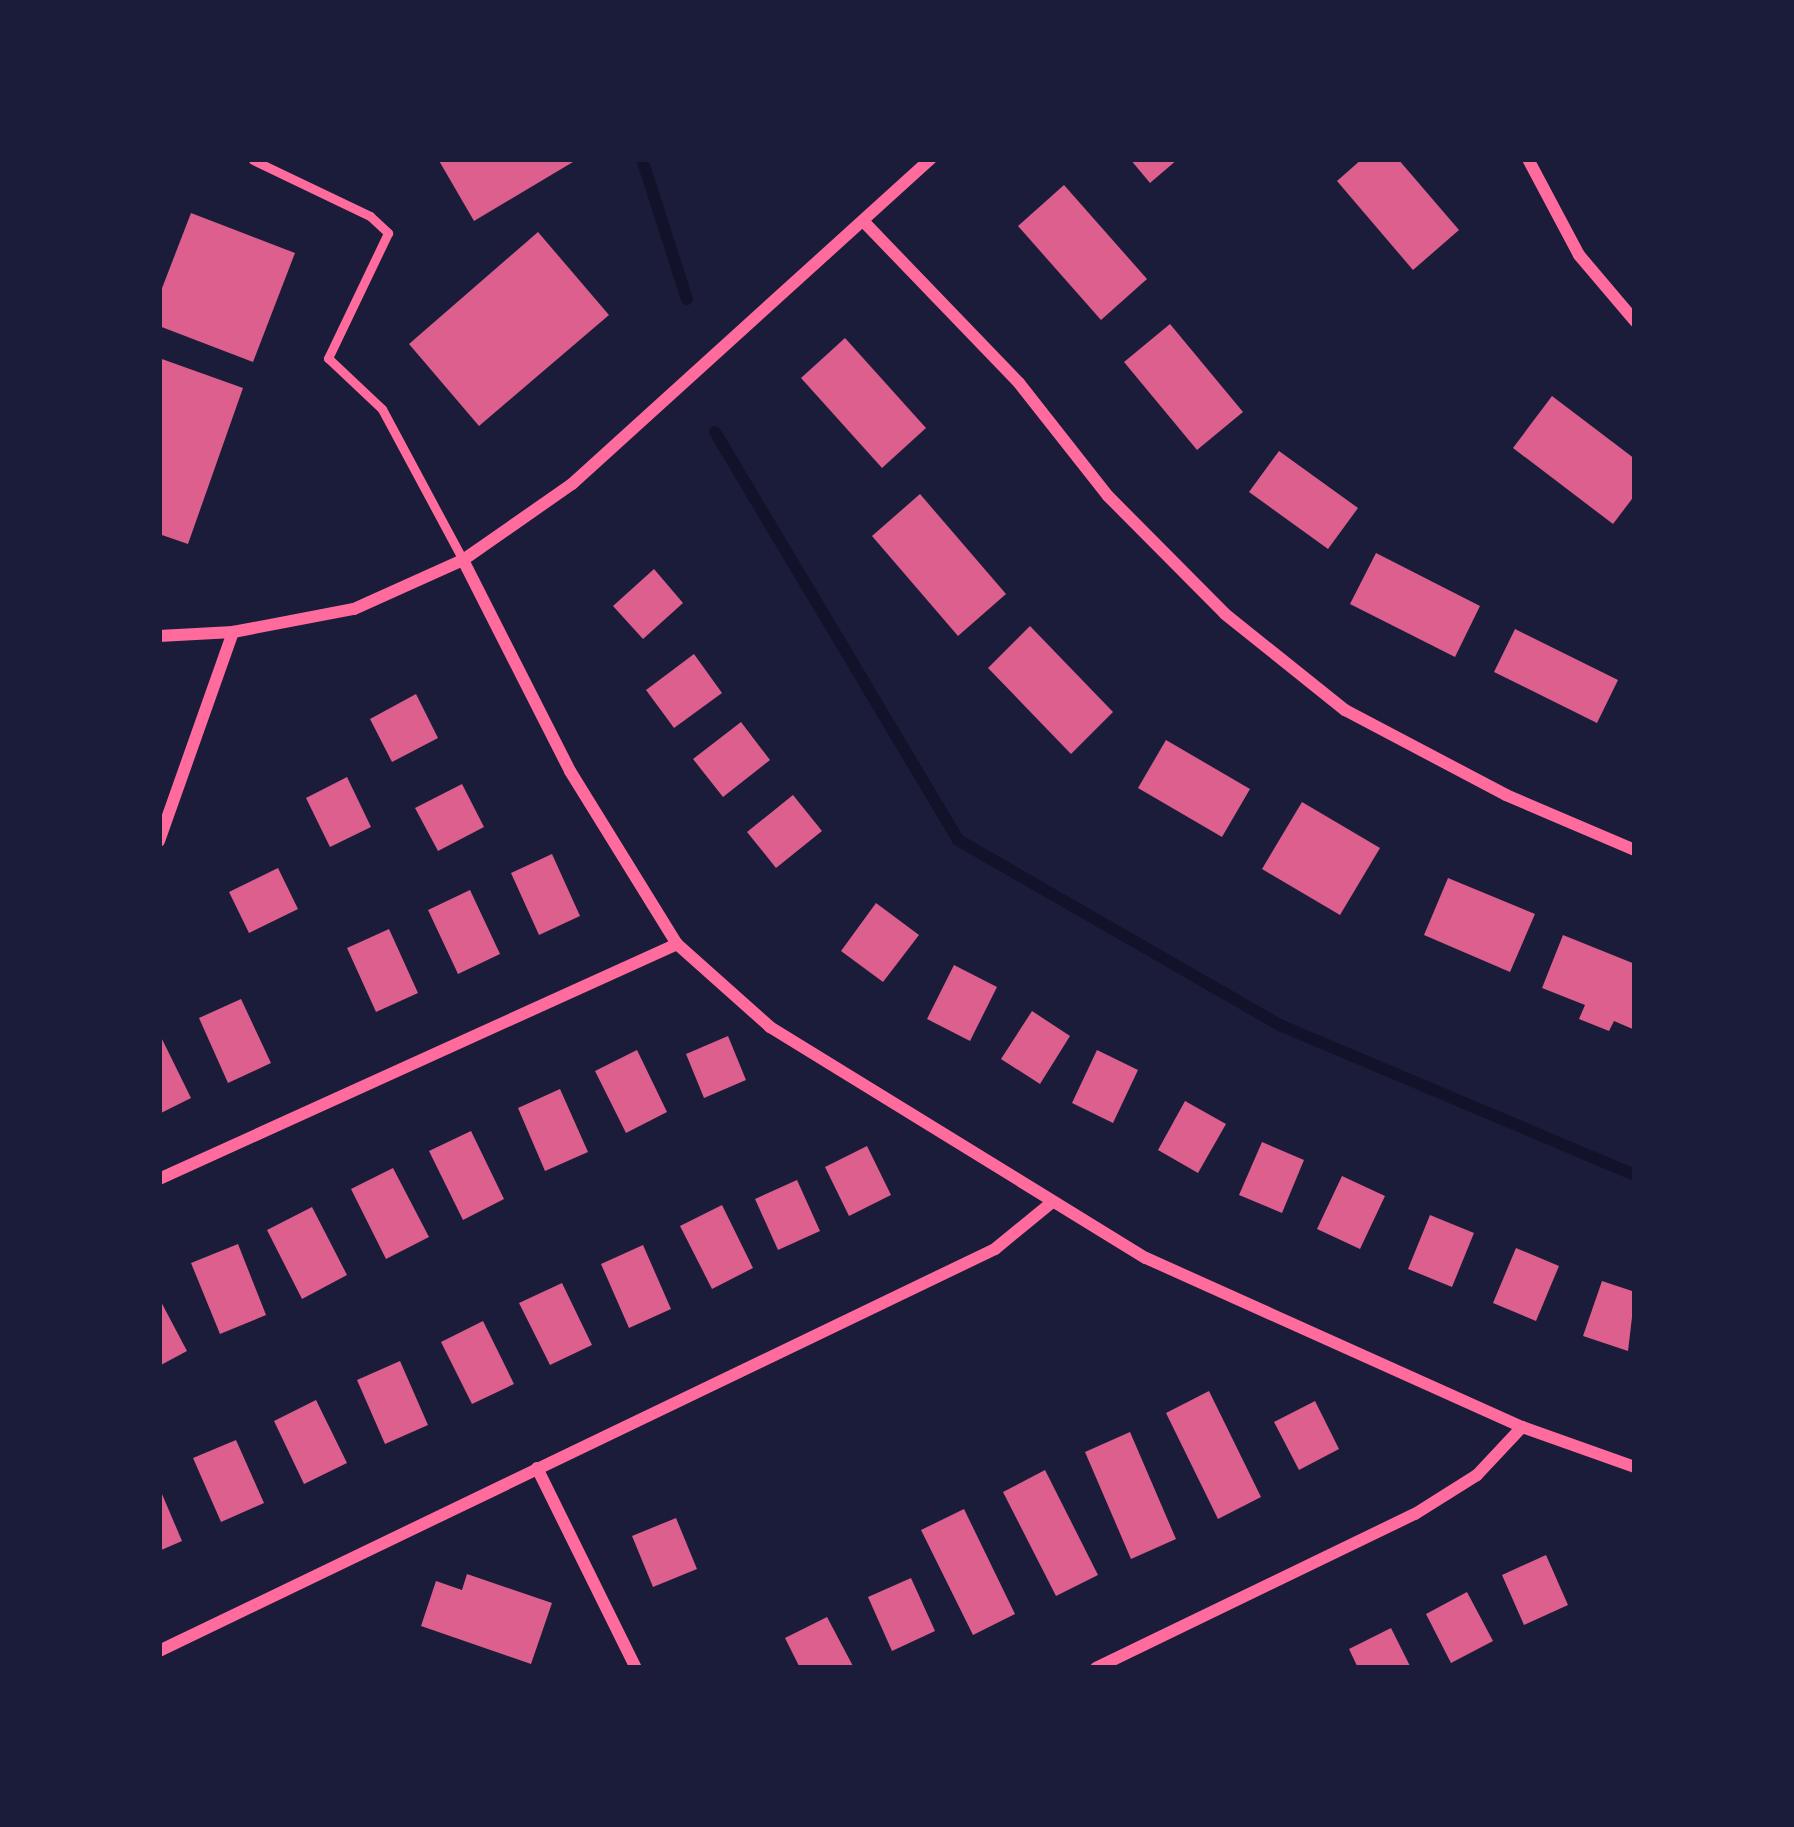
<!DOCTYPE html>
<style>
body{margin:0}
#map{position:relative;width:1794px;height:1827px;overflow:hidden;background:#1b1b3a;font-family:"Alegreya Sans",sans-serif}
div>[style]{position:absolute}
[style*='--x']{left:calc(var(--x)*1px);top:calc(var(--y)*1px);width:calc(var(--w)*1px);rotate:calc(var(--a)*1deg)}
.stream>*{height:12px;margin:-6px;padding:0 6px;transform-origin:6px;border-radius:6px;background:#12122b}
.building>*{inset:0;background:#dd5f8e}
.service>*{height:9px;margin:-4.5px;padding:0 4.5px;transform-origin:4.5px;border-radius:4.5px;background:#ff6b9d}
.minor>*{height:12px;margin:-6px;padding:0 6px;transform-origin:6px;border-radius:6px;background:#ff6b9d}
span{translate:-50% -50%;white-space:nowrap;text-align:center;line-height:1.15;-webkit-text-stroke:12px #1b1b3a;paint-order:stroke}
.frame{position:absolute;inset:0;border:162px solid #1b1b3a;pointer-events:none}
</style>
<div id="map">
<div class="stream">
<i style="--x:642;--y:159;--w:147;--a:72.2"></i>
<i style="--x:715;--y:432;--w:475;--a:59.2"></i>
<i style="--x:958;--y:840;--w:374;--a:29.9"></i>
<i style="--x:1282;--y:1026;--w:383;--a:22.9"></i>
</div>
<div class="building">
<i style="clip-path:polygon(438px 159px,578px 159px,474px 221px)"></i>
<i style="clip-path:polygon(1130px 159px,1178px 159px,1150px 183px)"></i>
<i style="clip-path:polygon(1362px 159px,1398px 159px,1459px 230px,1413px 270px,1337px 181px)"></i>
<i style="clip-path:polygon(1064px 185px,1147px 279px,1101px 320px,1018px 226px)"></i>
<i style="clip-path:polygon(191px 213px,295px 253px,253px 362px,159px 326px,159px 296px)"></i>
<i style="clip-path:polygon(538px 232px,609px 315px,479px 426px,409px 344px)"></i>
<i style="clip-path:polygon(1170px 324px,1243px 412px,1197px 450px,1124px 362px)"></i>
<i style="clip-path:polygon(845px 338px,926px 428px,882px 468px,801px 378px)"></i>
<i style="clip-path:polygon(159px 358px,243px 388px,188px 544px,159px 534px)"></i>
<i style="clip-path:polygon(1552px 396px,1635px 459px,1635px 495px,1613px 524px,1513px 448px)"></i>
<i style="clip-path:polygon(1279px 451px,1358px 508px,1328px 549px,1249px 492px)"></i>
<i style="clip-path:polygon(920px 494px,1006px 594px,958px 636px,872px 536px)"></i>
<i style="clip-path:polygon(1376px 553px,1480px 606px,1455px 657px,1350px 604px)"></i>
<i style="clip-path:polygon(654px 569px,683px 603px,643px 639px,613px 606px)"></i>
<i style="clip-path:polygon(1030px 626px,1113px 712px,1071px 754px,988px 668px)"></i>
<i style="clip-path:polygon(1515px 629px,1618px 680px,1597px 723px,1494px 672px)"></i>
<i style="clip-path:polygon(694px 654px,722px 693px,674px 728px,646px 690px)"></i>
<i style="clip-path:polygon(416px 694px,438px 738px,392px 762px,370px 719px)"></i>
<i style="clip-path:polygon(741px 722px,770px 760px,723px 797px,693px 759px)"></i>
<i style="clip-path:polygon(1166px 740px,1250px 789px,1222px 837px,1138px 788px)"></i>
<i style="clip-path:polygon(347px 777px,371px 827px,330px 847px,306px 798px)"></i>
<i style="clip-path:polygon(462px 784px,484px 827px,438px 851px,415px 808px)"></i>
<i style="clip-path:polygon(793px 795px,822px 831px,776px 868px,747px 832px)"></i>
<i style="clip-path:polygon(1302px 802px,1380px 848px,1340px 915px,1262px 869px)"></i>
<i style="clip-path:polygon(552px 854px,580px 916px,539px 935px,511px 873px)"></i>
<i style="clip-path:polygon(278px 868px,298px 909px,249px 933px,229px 892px)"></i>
<i style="clip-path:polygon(1448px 878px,1535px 914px,1510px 972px,1424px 935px)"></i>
<i style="clip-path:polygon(470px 890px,500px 954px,458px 974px,428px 910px)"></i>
<i style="clip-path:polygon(876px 903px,919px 935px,883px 982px,841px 951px)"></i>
<i style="clip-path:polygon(389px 929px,418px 993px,376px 1012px,347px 948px)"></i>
<i style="clip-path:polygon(1563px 935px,1635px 964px,1635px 1030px,1614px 1021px,1609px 1031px,1579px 1019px,1585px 1005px,1542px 988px)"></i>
<i style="clip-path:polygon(954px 965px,997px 987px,970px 1041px,927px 1019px)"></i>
<i style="clip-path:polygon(241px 999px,271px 1063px,228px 1083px,199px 1018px)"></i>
<i style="clip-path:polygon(1032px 1011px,1070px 1036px,1040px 1084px,1001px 1059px)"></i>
<i style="clip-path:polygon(159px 1033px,191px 1098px,159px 1114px)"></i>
<i style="clip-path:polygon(728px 1036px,746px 1080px,704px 1098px,686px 1054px)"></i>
<i style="clip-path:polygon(637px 1050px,667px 1112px,626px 1133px,595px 1071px)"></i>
<i style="clip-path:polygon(1097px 1050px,1138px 1070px,1113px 1123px,1072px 1103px)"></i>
<i style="clip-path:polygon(560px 1089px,588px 1152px,545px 1171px,518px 1108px)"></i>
<i style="clip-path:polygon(1185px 1101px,1226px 1124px,1198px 1173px,1158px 1150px)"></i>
<i style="clip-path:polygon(471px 1131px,504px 1199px,463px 1220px,429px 1151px)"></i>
<i style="clip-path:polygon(1262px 1142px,1304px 1160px,1282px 1213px,1239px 1195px)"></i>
<i style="clip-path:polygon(867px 1146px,891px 1195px,849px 1216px,825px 1167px)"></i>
<i style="clip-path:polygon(393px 1168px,429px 1237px,386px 1259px,351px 1189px)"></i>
<i style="clip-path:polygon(1342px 1176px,1385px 1196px,1360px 1249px,1317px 1229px)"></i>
<i style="clip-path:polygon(797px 1180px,820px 1231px,778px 1250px,755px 1199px)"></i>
<i style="clip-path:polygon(722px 1205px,753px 1268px,712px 1289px,680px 1226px)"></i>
<i style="clip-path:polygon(312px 1207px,347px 1275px,302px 1299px,267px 1230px)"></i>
<i style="clip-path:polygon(1430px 1215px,1474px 1233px,1452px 1287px,1408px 1269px)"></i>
<i style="clip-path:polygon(238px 1244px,266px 1315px,220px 1334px,191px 1263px)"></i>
<i style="clip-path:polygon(643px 1245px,671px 1309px,629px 1328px,601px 1264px)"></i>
<i style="clip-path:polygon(1516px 1248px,1559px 1266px,1536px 1321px,1493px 1303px)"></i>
<i style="clip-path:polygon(1602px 1281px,1635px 1292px,1628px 1351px,1583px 1336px)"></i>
<i style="clip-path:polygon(562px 1283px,592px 1345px,550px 1365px,519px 1303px)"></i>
<i style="clip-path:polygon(159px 1298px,187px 1351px,159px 1366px)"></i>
<i style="clip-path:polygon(483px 1321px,514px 1384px,472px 1404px,441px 1342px)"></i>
<i style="clip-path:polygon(400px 1361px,428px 1425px,385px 1444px,357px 1380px)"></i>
<i style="clip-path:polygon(1209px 1391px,1261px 1497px,1218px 1519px,1166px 1413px)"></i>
<i style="clip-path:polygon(316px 1400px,347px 1463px,304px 1484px,274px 1421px)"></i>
<i style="clip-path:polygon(1315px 1401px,1339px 1449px,1299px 1470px,1274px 1422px)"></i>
<i style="clip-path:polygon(1130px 1432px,1176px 1539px,1131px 1559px,1085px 1452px)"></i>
<i style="clip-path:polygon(236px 1440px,264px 1503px,221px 1522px,193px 1458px)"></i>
<i style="clip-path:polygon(1045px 1470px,1098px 1575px,1056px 1596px,1003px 1492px)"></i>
<i style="clip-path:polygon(159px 1487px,182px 1541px,159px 1551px)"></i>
<i style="clip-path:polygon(964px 1509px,1015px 1614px,973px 1635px,921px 1530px)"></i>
<i style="clip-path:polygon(676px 1518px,697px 1569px,653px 1587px,632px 1536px)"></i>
<i style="clip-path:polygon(1546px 1555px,1568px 1605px,1524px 1625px,1502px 1575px)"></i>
<i style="clip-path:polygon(467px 1574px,552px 1603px,531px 1664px,421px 1626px,436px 1581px,462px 1590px)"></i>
<i style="clip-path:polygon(911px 1578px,935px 1631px,892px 1651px,868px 1597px)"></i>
<i style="clip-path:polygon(1467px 1592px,1493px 1641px,1451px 1663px,1426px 1614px)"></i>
<i style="clip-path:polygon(827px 1617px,854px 1668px,800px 1668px,785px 1638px)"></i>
<i style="clip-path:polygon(1391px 1628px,1411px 1668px,1358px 1668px,1349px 1649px)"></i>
</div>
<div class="service">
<i style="--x:253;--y:160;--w:130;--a:25.6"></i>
<i style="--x:370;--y:216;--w:25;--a:43"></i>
<i style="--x:388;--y:233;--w:139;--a:115.6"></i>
<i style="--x:328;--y:358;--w:74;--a:43.4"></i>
<i style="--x:382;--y:409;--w:171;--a:61.8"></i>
</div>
<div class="minor">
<i style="--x:1528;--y:159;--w:109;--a:62"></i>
<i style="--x:1579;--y:255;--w:87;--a:49.7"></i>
<i style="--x:865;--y:223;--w:222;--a:46.1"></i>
<i style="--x:1019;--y:383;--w:144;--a:51.8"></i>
<i style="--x:1108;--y:496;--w:166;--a:45.2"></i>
<i style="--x:1225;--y:614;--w:154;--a:38.7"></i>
<i style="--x:1345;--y:710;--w:182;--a:27.8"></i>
<i style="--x:1506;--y:795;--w:140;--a:23.1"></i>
<i style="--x:463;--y:560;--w:237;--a:63.1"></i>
<i style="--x:570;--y:771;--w:203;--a:58.3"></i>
<i style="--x:677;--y:944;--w:125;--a:41.7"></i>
<i style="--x:770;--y:1027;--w:441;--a:31.6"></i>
<i style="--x:1146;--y:1258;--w:412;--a:24.2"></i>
<i style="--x:1522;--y:1427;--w:120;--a:19.5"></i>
<i style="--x:159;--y:636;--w:74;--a:-3.1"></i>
<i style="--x:233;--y:632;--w:123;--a:-10.8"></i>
<i style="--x:354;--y:609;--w:120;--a:-24.2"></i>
<i style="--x:463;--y:560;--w:133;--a:-34.9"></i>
<i style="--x:572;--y:484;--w:484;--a:-42.2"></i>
<i style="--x:159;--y:841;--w:222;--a:-70.5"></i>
<i style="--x:159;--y:1179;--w:569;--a:-24.4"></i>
<i style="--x:537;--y:1468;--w:223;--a:63.7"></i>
<i style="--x:159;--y:1651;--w:928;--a:-25.68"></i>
<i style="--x:995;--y:1249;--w:72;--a:-39.4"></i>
<i style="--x:1096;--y:1668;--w:354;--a:-25.8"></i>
<i style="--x:1415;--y:1514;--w:73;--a:-32.2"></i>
<i style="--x:1477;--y:1475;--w:66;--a:-46.8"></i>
</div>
<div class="frame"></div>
</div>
